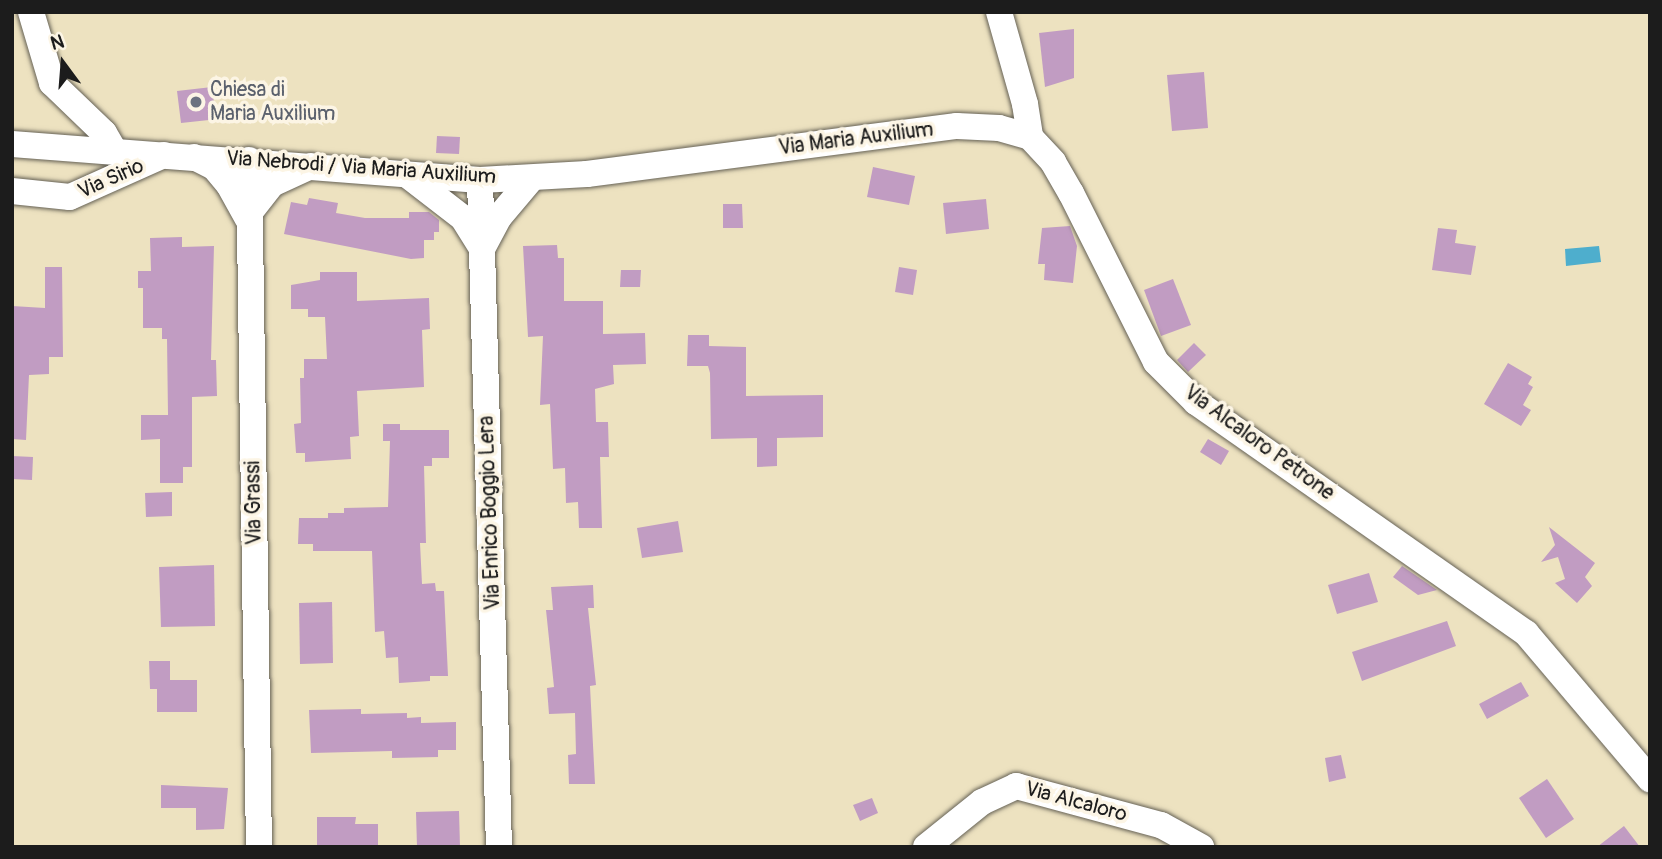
<!DOCTYPE html>
<style>
body{margin:0}
#map{position:relative;width:1662px;height:859px;overflow:hidden;background:#ede2c0;font-family:Pangolin,sans-serif}
div>[style]{position:absolute}
[style*='--x']{left:calc(var(--x)*1px);top:calc(var(--y)*1px);width:calc(var(--w)*1px);rotate:calc(var(--a)*1deg)}
.water>*{inset:0;background:#4eaecd}
.building>*{inset:0;background:#c19cc2}
.roads{filter:drop-shadow(0 0 2px #656155) drop-shadow(0 0 2px #656155)}
.minor>*{height:26px;margin:-13px;padding:0 13px;transform-origin:13px;border-radius:13px;background:#fff}
.dots>*{width:19px;height:19px;translate:-50% -50%;box-sizing:border-box;border:4px solid #fcf5e5;border-radius:50%}
span{translate:-50% -50%;white-space:nowrap;text-align:center;line-height:1.15;-webkit-text-stroke:7px #fcf5e5;paint-order:stroke}
.worship-label{font-size:21px;color:#5b616d}
.left{translate:0 -50%;text-align:left}
.street-label{font-size:21px;color:#1c1c1c}
.frame{position:absolute;inset:0;border:14px solid #1c1c1c;pointer-events:none}
.north{position:absolute;left:28px;top:28px;width:70px;height:70px;-webkit-text-stroke:5px #fcf5e5;paint-order:stroke;rotate:344deg;font-size:19px;font-weight:700;line-height:28px;text-align:center;color:#1c1c1c}
.north::after{content:'';display:block;margin:auto;width:24px;height:32px;background:#1c1c1c;clip-path:polygon(50% 0,100% 100%,50% 72%,0 100%)}
</style>
<div id="map">
<div class="water">
<i style="clip-path:polygon(1599px 246px,1601px 262px,1566px 266px,1565px 249px)"></i>
</div>
<div class="building">
<i style="clip-path:polygon(1074px 29px,1074px 78px,1045px 87px,1039px 33px)"></i>
<i style="clip-path:polygon(1204px 72px,1208px 128px,1172px 131px,1167px 75px)"></i>
<i style="clip-path:polygon(212px 87px,215px 112px,208px 113px,209px 120px,181px 123px,177px 91px)"></i>
<i style="clip-path:polygon(437px 136px,460px 137px,459px 154px,436px 153px)"></i>
<i style="clip-path:polygon(873px 167px,915px 176px,909px 205px,867px 197px)"></i>
<i style="clip-path:polygon(309px 198px,338px 203px,336px 213px,365px 218px,409px 218px,409px 212px,429px 212px,439px 220px,439px 232px,434px 232px,434px 240px,424px 240px,424px 258px,411px 259px,284px 234px,291px 202px,307px 205px)"></i>
<i style="clip-path:polygon(986px 199px,989px 229px,946px 234px,943px 203px)"></i>
<i style="clip-path:polygon(723px 204px,742px 204px,743px 228px,723px 228px)"></i>
<i style="clip-path:polygon(1070px 226px,1077px 246px,1073px 283px,1044px 280px,1045px 264px,1038px 264px,1042px 228px)"></i>
<i style="clip-path:polygon(1438px 228px,1457px 230px,1455px 243px,1476px 246px,1471px 275px,1432px 270px)"></i>
<i style="clip-path:polygon(182px 237px,182px 247px,214px 246px,211px 360px,216px 360px,217px 396px,192px 397px,192px 467px,183px 467px,183px 483px,160px 483px,160px 439px,141px 440px,141px 415px,168px 415px,167px 339px,162px 339px,162px 328px,143px 328px,143px 288px,138px 288px,138px 271px,151px 271px,150px 238px)"></i>
<i style="clip-path:polygon(557px 245px,558px 258px,564px 258px,564px 301px,603px 301px,603px 334px,645px 333px,646px 364px,613px 365px,614px 384px,595px 389px,596px 422px,608px 422px,609px 457px,600px 457px,602px 528px,579px 528px,578px 502px,566px 503px,565px 468px,553px 469px,550px 404px,540px 405px,543px 336px,528px 337px,523px 246px)"></i>
<i style="clip-path:polygon(45px 267px,62px 267px,63px 357px,49px 357px,49px 374px,29px 375px,26px 440px,12px 439px,12px 306px,45px 308px)"></i>
<i style="clip-path:polygon(899px 267px,917px 270px,913px 295px,895px 292px)"></i>
<i style="clip-path:polygon(621px 270px,641px 270px,640px 287px,620px 287px)"></i>
<i style="clip-path:polygon(320px 272px,357px 272px,357px 301px,429px 298px,430px 329px,422px 330px,424px 387px,357px 391px,359px 436px,350px 437px,351px 459px,305px 462px,305px 453px,296px 453px,294px 424px,301px 423px,300px 378px,304px 378px,304px 359px,327px 359px,325px 317px,308px 317px,308px 309px,291px 309px,291px 285px,320px 280px)"></i>
<i style="clip-path:polygon(1173px 279px,1191px 325px,1161px 336px,1144px 290px)"></i>
<i style="clip-path:polygon(688px 335px,709px 335px,709px 346px,746px 347px,746px 396px,823px 395px,823px 437px,777px 438px,777px 466px,757px 467px,757px 438px,711px 439px,710px 373px,708px 366px,687px 366px)"></i>
<i style="clip-path:polygon(1194px 343px,1206px 355px,1188px 372px,1177px 360px)"></i>
<i style="clip-path:polygon(1508px 363px,1532px 377px,1528px 384px,1533px 387px,1523px 405px,1531px 410px,1521px 426px,1484px 404px)"></i>
<i style="clip-path:polygon(383px 424px,400px 424px,400px 430px,449px 430px,449px 458px,432px 458px,432px 466px,424px 466px,426px 543px,420px 543px,422px 584px,435px 583px,436px 591px,444px 591px,448px 676px,430px 676px,430px 681px,399px 683px,398px 657px,386px 658px,384px 631px,375px 632px,372px 551px,313px 551px,313px 544px,298px 544px,299px 518px,328px 518px,328px 513px,344px 513px,344px 508px,388px 507px,390px 441px,383px 441px)"></i>
<i style="clip-path:polygon(1208px 439px,1229px 451px,1221px 465px,1200px 452px)"></i>
<i style="clip-path:polygon(12px 456px,33px 457px,32px 480px,12px 479px)"></i>
<i style="clip-path:polygon(172px 492px,172px 516px,146px 517px,145px 493px)"></i>
<i style="clip-path:polygon(678px 521px,683px 552px,642px 558px,637px 528px)"></i>
<i style="clip-path:polygon(1549px 527px,1595px 563px,1585px 577px,1592px 586px,1577px 603px,1555px 583px,1565px 579px,1558px 557px,1541px 562px,1555px 545px)"></i>
<i style="clip-path:polygon(214px 565px,215px 626px,161px 627px,159px 567px)"></i>
<i style="clip-path:polygon(1402px 566px,1437px 590px,1418px 595px,1393px 577px)"></i>
<i style="clip-path:polygon(1369px 573px,1378px 602px,1337px 614px,1328px 585px)"></i>
<i style="clip-path:polygon(593px 585px,594px 608px,588px 608px,596px 685px,590px 686px,595px 784px,569px 784px,568px 755px,576px 754px,575px 713px,549px 714px,547px 688px,554px 687px,546px 610px,553px 610px,551px 587px)"></i>
<i style="clip-path:polygon(332px 602px,333px 663px,300px 664px,299px 603px)"></i>
<i style="clip-path:polygon(1447px 621px,1456px 646px,1362px 681px,1352px 652px)"></i>
<i style="clip-path:polygon(149px 661px,170px 661px,170px 680px,197px 680px,197px 712px,157px 712px,157px 689px,150px 689px)"></i>
<i style="clip-path:polygon(1521px 682px,1529px 696px,1487px 719px,1479px 704px)"></i>
<i style="clip-path:polygon(361px 709px,361px 714px,407px 713px,407px 718px,421px 717px,421px 723px,456px 722px,456px 750px,438px 750px,438px 757px,392px 758px,392px 751px,311px 753px,309px 710px)"></i>
<i style="clip-path:polygon(1341px 755px,1346px 778px,1329px 782px,1325px 758px)"></i>
<i style="clip-path:polygon(1547px 779px,1574px 819px,1546px 838px,1519px 798px)"></i>
<i style="clip-path:polygon(161px 785px,228px 788px,224px 829px,196px 830px,196px 808px,161px 808px)"></i>
<i style="clip-path:polygon(872px 798px,878px 813px,860px 821px,853px 805px)"></i>
<i style="clip-path:polygon(459px 811px,460px 847px,417px 847px,416px 812px)"></i>
<i style="clip-path:polygon(317px 817px,356px 817px,355px 824px,378px 824px,378px 847px,317px 847px)"></i>
<i style="clip-path:polygon(1624px 826px,1640px 847px,1597px 847px)"></i>
</div>
<div class="roads">
<div class="minor">
<i style="--x:31;--y:12;--w:74;--a:73.5"></i>
<i style="--x:52;--y:83;--w:72;--a:43.9"></i>
<i style="--x:104;--y:133;--w:20;--a:60"></i>
<i style="--x:999;--y:12;--w:96;--a:74.2"></i>
<i style="--x:1025;--y:104;--w:33;--a:81"></i>
<i style="--x:1030;--y:137;--w:34;--a:47"></i>
<i style="--x:1053;--y:162;--w:36;--a:60"></i>
<i style="--x:1071;--y:193;--w:189;--a:63.3"></i>
<i style="--x:1156;--y:362;--w:57;--a:45"></i>
<i style="--x:1196;--y:402;--w:403;--a:35"></i>
<i style="--x:1526;--y:633;--w:192;--a:49.7"></i>
<i style="--x:12;--y:144;--w:469;--a:4.4"></i>
<i style="--x:480;--y:180;--w:107;--a:-3.2"></i>
<i style="--x:587;--y:174;--w:373;--a:-7.4"></i>
<i style="--x:957;--y:126;--w:42;--a:2.7"></i>
<i style="--x:999;--y:128;--w:32;--a:16"></i>
<i style="--x:194;--y:157;--w:22;--a:27"></i>
<i style="--x:214;--y:167;--w:23;--a:50"></i>
<i style="--x:229;--y:185;--w:38;--a:61"></i>
<i style="--x:249;--y:160;--w:687;--a:89.17"></i>
<i style="--x:406;--y:174;--w:72;--a:37.7"></i>
<i style="--x:463;--y:218;--w:36;--a:58"></i>
<i style="--x:482;--y:249;--w:36;--a:-62"></i>
<i style="--x:499;--y:217;--w:51;--a:-49.8"></i>
<i style="--x:480;--y:180;--w:667;--a:88.37"></i>
<i style="--x:12;--y:191;--w:58;--a:5.9"></i>
<i style="--x:70;--y:197;--w:103;--a:-24.1"></i>
<i style="--x:250;--y:212;--w:36;--a:-52"></i>
<i style="--x:272;--y:184;--w:43;--a:-24.8"></i>
<i style="--x:926;--y:847;--w:72;--a:-38.8"></i>
<i style="--x:982;--y:802;--w:38;--a:-25"></i>
<i style="--x:1016;--y:786;--w:150;--a:15.1"></i>
<i style="--x:1161;--y:825;--w:46;--a:28.8"></i>
</div>
</div>
<div class="dots">
<i style="left:196px;top:102px;background:#6b7280"></i>
</div>
<div class="worship-label">
<span class="left" style="left:210px;top:102px">Chiesa di<br>Maria Auxilium</span>
</div>
<div class="street-label">
<span style="left:856px;top:139px;rotate:-7deg">Via Maria Auxilium</span>
<span style="left:361px;top:168px;rotate:4deg">Via Nebrodi / Via Maria Auxilium</span>
<span style="left:111px;top:179px;rotate:-24deg">Via Sirio</span>
<span style="left:1259px;top:443px;rotate:36deg">Via Alcaloro Petrone</span>
<span style="left:254px;top:503px;rotate:-91deg">Via Grassi</span>
<span style="left:490px;top:513px;rotate:-92deg">Via Enrico Boggio Lera</span>
<span style="left:1076px;top:802px;rotate:15deg">Via Alcaloro</span>
</div>
<div class="frame"></div>
<div class="north">N</div>
</div>
